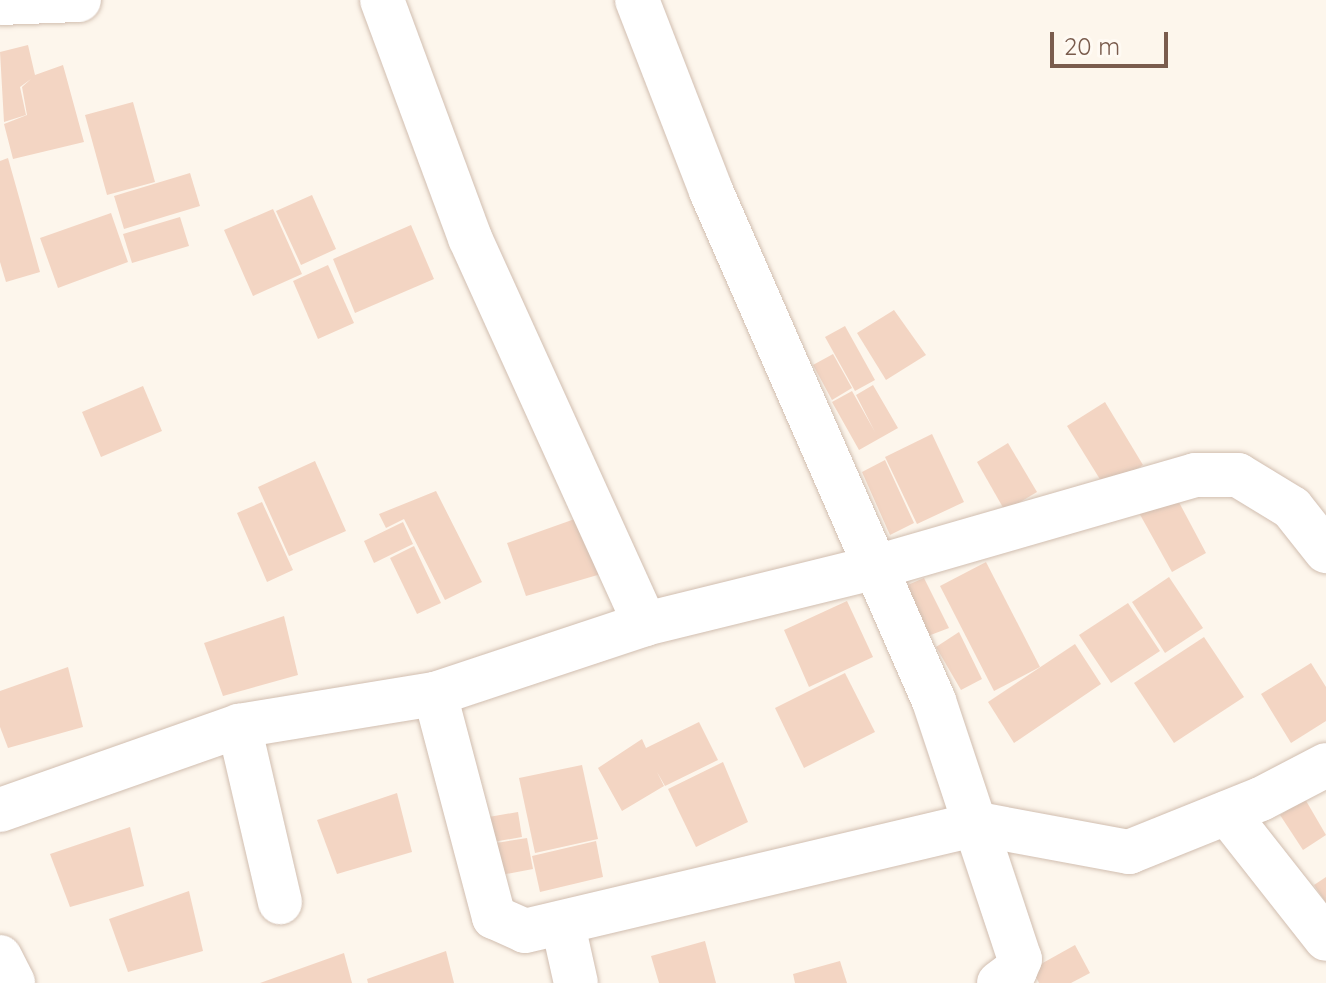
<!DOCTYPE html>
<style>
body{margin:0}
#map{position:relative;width:1326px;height:983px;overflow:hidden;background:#fdf6ec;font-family:Quicksand,sans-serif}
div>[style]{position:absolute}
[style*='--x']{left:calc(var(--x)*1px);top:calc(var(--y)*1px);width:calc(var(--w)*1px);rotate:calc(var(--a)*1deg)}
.building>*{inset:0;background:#f3d5c3}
.roads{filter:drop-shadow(0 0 2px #d1beb0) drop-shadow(0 0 2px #d1beb0)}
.minor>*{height:44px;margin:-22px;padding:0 22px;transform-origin:22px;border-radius:22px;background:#fff}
span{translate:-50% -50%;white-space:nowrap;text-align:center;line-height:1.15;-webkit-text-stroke:8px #fffaf3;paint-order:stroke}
.scale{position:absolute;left:1050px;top:32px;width:118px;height:36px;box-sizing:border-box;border:4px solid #7a5c4d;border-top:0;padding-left:10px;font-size:24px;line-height:28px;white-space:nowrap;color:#7a5c4d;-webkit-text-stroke:6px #fffaf3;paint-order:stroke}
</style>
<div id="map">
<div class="building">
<i style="clip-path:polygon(28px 45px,35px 75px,63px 65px,84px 142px,13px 159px,4px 124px,27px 115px,22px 87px,31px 79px,20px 87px,26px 115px,4px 122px,0 52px)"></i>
<i style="clip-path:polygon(133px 102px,155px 182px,107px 195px,85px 115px)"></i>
<i style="clip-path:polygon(8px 158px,40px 272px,6px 282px,0 262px,0 161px)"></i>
<i style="clip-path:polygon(190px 173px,200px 206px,124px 229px,114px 196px)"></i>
<i style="clip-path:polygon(312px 195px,336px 249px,301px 265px,276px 211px)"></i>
<i style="clip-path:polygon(273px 209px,302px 274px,253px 296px,224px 230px)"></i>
<i style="clip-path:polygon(111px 213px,128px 262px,58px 288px,40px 238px)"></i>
<i style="clip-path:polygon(180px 217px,189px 246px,132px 263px,123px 234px)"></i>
<i style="clip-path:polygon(411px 225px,434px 279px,355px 313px,333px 259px)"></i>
<i style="clip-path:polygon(328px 265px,354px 323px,318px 339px,293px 281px)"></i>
<i style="clip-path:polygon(894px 310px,926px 355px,886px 380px,857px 333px)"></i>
<i style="clip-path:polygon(845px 326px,875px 380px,855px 391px,825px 337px)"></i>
<i style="clip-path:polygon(833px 354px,852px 388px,832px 400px,813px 365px)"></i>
<i style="clip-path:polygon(873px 385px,898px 428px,859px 450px,832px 402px,852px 391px,875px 432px,856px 395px)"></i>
<i style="clip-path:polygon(143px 386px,162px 431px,101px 457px,82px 412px)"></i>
<i style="clip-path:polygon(1105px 402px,1143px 465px,1106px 489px,1067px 426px)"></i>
<i style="clip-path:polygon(932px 434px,964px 502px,917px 524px,885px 457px)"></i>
<i style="clip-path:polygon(1008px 443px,1037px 492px,1005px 511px,977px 462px)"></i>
<i style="clip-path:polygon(885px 460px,914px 523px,890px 535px,862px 472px)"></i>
<i style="clip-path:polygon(315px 461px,346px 531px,289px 556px,258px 487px)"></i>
<i style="clip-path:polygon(436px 491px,482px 582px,445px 600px,404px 519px,386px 528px,379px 514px)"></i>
<i style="clip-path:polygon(1173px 491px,1206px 553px,1172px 572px,1138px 511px)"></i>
<i style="clip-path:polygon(262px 502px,293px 570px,267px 582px,237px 513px)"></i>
<i style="clip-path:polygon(586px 515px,601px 574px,526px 596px,507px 543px)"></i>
<i style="clip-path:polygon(403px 522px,413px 544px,374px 563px,364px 541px)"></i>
<i style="clip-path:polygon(414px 546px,441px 603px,417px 614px,390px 558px)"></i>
<i style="clip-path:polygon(986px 562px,1040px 667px,994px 691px,940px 586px)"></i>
<i style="clip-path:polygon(1169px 577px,1203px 628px,1165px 653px,1132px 602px)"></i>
<i style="clip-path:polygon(924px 578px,949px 628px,928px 636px,903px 587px)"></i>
<i style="clip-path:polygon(847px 601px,873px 657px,809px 687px,784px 630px)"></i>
<i style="clip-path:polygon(1128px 603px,1160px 651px,1111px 683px,1079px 635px)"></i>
<i style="clip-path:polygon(284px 616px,298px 675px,223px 696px,204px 643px)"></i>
<i style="clip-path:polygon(959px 632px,982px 679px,961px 690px,936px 647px)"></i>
<i style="clip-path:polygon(1204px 637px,1244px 697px,1174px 743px,1134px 683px)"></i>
<i style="clip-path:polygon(1075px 644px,1101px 684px,1014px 743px,988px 702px)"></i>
<i style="clip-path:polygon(1311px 663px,1326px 687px,1326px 721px,1291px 743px,1261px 694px)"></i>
<i style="clip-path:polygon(68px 667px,83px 727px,8px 748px,0 727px,0 691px)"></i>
<i style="clip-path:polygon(845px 673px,875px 732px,804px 768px,775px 708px)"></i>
<i style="clip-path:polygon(699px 722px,718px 760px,665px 786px,657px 772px,664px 786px,622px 811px,598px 768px,642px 739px,646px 748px)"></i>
<i style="clip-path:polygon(723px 762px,748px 822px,696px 847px,668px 789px)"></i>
<i style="clip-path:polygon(582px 765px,598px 839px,535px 853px,519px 778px)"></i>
<i style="clip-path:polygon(397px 793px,412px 852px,337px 874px,317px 820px)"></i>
<i style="clip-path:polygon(1305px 799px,1326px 835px,1303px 850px,1280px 815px)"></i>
<i style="clip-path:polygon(518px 812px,522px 837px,487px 843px,483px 818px)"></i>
<i style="clip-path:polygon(130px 827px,144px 886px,70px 907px,50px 854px)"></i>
<i style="clip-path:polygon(527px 838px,533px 869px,490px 877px,484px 845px)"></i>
<i style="clip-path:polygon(596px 841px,603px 877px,540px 892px,532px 856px)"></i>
<i style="clip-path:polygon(1326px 877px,1326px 903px,1314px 885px)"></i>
<i style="clip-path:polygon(189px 891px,203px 951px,128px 972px,109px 919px)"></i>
<i style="clip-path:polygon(705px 941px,716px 983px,659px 983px,651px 956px)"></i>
<i style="clip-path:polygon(1075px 945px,1090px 973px,1071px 983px,1039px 983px,1032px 969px)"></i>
<i style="clip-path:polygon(446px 951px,454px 983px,368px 983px,367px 979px)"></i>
<i style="clip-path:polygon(344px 953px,352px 983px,260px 983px)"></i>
<i style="clip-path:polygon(840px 961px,847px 983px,795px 983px,793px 974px)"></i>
</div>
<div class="roads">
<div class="minor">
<i style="--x:382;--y:0;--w:254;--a:69.7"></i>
<i style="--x:470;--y:238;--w:424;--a:65.6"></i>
<i style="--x:637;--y:0;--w:205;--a:68.8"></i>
<i style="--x:711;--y:191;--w:557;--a:66.38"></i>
<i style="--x:934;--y:701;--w:272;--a:71.6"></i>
<i style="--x:1020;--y:959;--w:13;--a:113"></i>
<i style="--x:1015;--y:971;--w:20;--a:143"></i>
<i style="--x:0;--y:3;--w:79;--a:-2.2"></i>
<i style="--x:435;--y:694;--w:231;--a:75.2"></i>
<i style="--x:494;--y:917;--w:34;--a:24"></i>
<i style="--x:525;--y:931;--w:465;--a:-13.3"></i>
<i style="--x:978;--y:824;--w:154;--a:10.5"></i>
<i style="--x:1129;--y:852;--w:142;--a:-21.9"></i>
<i style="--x:1261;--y:799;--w:73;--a:-27.6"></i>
<i style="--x:239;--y:726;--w:181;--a:76.9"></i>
<i style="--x:0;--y:810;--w:253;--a:-19.4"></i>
<i style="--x:239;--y:726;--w:199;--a:-9.3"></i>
<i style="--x:435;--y:694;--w:221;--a:-18.4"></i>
<i style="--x:645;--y:624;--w:235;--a:-13.8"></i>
<i style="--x:873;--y:568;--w:335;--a:-16.1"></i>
<i style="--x:1195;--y:475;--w:43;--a:0"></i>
<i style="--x:1238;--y:475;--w:63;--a:31.4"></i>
<i style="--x:1292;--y:508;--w:55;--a:51.7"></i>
<i style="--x:1227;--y:813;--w:160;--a:51.8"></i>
<i style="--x:563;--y:925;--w:59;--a:77.4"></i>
<i style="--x:0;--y:957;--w:29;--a:63"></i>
</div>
</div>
<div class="scale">20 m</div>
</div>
